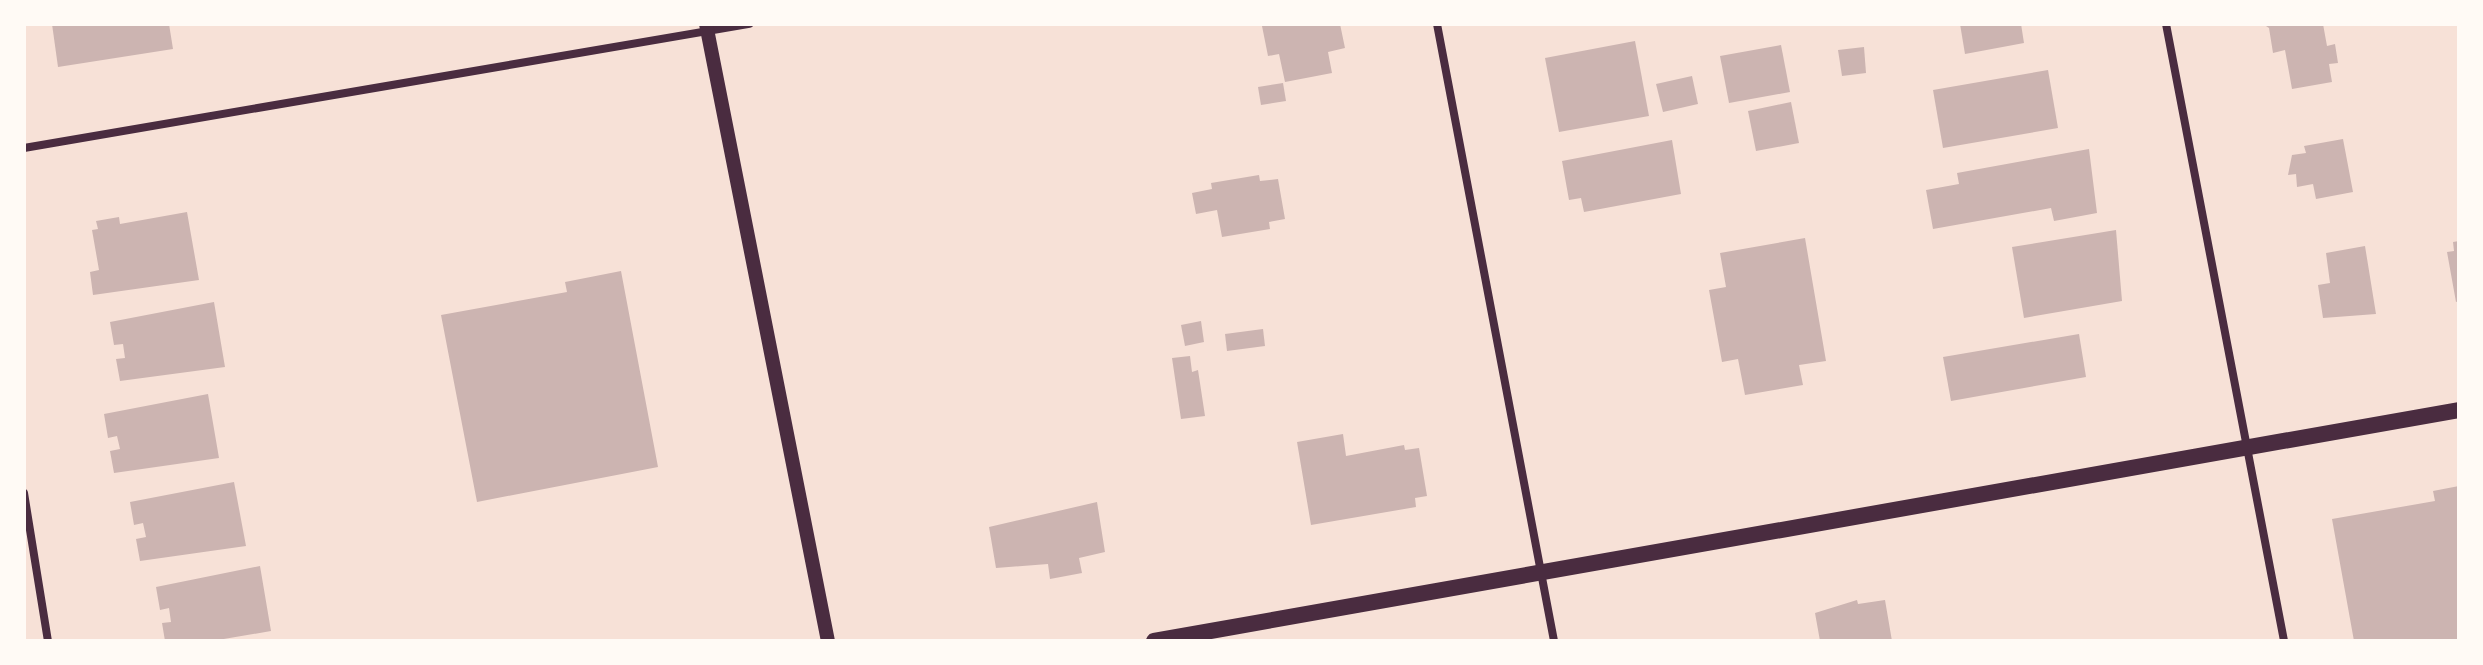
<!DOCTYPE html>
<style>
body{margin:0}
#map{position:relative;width:2483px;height:665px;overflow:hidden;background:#f7e1d7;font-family:"Nunito Sans",sans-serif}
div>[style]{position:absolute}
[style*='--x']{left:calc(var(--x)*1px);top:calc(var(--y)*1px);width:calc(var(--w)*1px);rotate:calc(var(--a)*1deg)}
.building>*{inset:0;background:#ccb4b1}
.minor>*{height:8px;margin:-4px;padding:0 4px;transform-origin:4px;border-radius:4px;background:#4a2c40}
.tertiary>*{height:14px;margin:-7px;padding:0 7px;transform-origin:7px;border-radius:7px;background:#4a2c40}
.secondary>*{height:16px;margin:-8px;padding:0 8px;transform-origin:8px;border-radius:8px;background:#4a2c40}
span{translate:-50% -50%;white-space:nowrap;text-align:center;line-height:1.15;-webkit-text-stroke:7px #fffaf5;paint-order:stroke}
.frame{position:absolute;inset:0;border:26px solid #fffaf5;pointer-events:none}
</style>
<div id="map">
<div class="building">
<i style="clip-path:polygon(52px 24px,169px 24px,173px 49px,58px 67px)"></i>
<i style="clip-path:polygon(1340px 24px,1345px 48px,1328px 52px,1332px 73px,1285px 82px,1279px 54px,1268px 56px,1262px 26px)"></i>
<i style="clip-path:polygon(1960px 24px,2021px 24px,2024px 43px,1965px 54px)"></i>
<i style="clip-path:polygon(2263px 24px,2323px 24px,2327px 46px,2335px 44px,2338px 63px,2329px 64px,2332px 82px,2292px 89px,2285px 50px,2273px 53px,2269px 28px)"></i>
<i style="clip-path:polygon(1635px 41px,1649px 116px,1559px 132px,1545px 58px)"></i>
<i style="clip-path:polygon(1781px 45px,1790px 92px,1729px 103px,1720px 56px)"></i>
<i style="clip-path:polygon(1864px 47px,1866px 73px,1842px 76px,1838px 50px)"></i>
<i style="clip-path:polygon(2048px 70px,2058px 128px,1943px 148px,1933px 90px)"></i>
<i style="clip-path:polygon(1692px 76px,1698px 104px,1663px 112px,1656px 84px)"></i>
<i style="clip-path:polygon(1283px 83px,1286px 101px,1261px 105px,1258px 87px)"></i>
<i style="clip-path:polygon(1791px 102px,1799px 143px,1756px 151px,1748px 111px)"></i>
<i style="clip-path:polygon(2343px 139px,2353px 192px,2316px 199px,2313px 184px,2297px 187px,2296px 174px,2288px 175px,2292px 155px,2306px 153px,2304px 146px)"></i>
<i style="clip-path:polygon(1672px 140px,1681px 194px,1584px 212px,1581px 198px,1569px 200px,1562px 161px)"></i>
<i style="clip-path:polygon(2089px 149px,2097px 213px,2054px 221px,2051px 208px,1933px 229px,1926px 190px,1959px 184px,1957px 173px)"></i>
<i style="clip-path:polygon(1259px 175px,1260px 181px,1278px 179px,1285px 219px,1269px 222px,1270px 229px,1222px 237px,1217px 210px,1196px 214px,1192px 193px,1212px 189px,1211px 183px)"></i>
<i style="clip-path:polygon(187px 212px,199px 280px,93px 295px,90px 272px,99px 270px,92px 230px,98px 229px,96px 221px,119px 217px,120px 224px)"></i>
<i style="clip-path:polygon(2116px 230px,2122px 301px,2024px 318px,2012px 247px)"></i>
<i style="clip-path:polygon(1805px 238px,1826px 361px,1799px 365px,1803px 385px,1745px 395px,1738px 359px,1722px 362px,1709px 290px,1726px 287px,1720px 253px)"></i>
<i style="clip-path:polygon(2459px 241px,2459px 301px,2456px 302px,2447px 252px,2454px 251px,2453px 242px)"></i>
<i style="clip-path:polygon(2365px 246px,2376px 314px,2323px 318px,2318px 285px,2330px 283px,2326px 253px)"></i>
<i style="clip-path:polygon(621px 271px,658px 467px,477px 502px,441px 315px,567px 292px,565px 282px)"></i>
<i style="clip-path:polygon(214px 302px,225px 367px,120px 381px,116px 359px,125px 358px,123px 344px,114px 345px,110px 322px)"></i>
<i style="clip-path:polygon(1201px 321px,1204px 342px,1185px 346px,1181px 325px)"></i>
<i style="clip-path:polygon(1263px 329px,1265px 346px,1227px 351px,1225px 334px)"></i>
<i style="clip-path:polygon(2079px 334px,2086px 377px,1951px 401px,1943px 357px)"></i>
<i style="clip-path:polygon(1190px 356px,1192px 372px,1198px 370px,1205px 416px,1181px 419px,1172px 358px)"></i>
<i style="clip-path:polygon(208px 394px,219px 458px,114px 473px,110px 451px,120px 449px,117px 436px,108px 438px,104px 414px)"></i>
<i style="clip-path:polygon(1343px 434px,1346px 456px,1404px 445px,1405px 450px,1419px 448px,1427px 496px,1415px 498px,1416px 507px,1311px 525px,1297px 442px)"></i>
<i style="clip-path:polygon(234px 482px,246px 546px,140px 561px,136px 539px,146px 537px,143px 523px,134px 525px,130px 502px)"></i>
<i style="clip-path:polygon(2459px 486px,2459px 641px,2354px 641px,2332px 519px,2435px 501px,2433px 491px)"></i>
<i style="clip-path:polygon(1097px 502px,1105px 552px,1079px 558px,1082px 573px,1050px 579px,1048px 564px,996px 568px,989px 527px)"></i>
<i style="clip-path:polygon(260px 566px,271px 631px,212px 641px,165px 641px,162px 623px,171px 622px,169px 608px,160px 610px,156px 587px)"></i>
<i style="clip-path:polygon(1857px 600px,1858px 604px,1885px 600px,1892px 641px,1820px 641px,1815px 613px)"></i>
</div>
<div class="minor">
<i style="--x:1437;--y:24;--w:628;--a:79.26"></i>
<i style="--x:2166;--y:24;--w:628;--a:79.17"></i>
<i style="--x:24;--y:148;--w:736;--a:-9.71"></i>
<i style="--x:24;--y:493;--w:150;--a:80.8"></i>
</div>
<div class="tertiary">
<i style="--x:706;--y:24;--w:629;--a:78.82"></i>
</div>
<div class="secondary">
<i style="--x:1154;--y:641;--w:1325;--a:-10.04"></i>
</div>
<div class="frame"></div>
</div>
